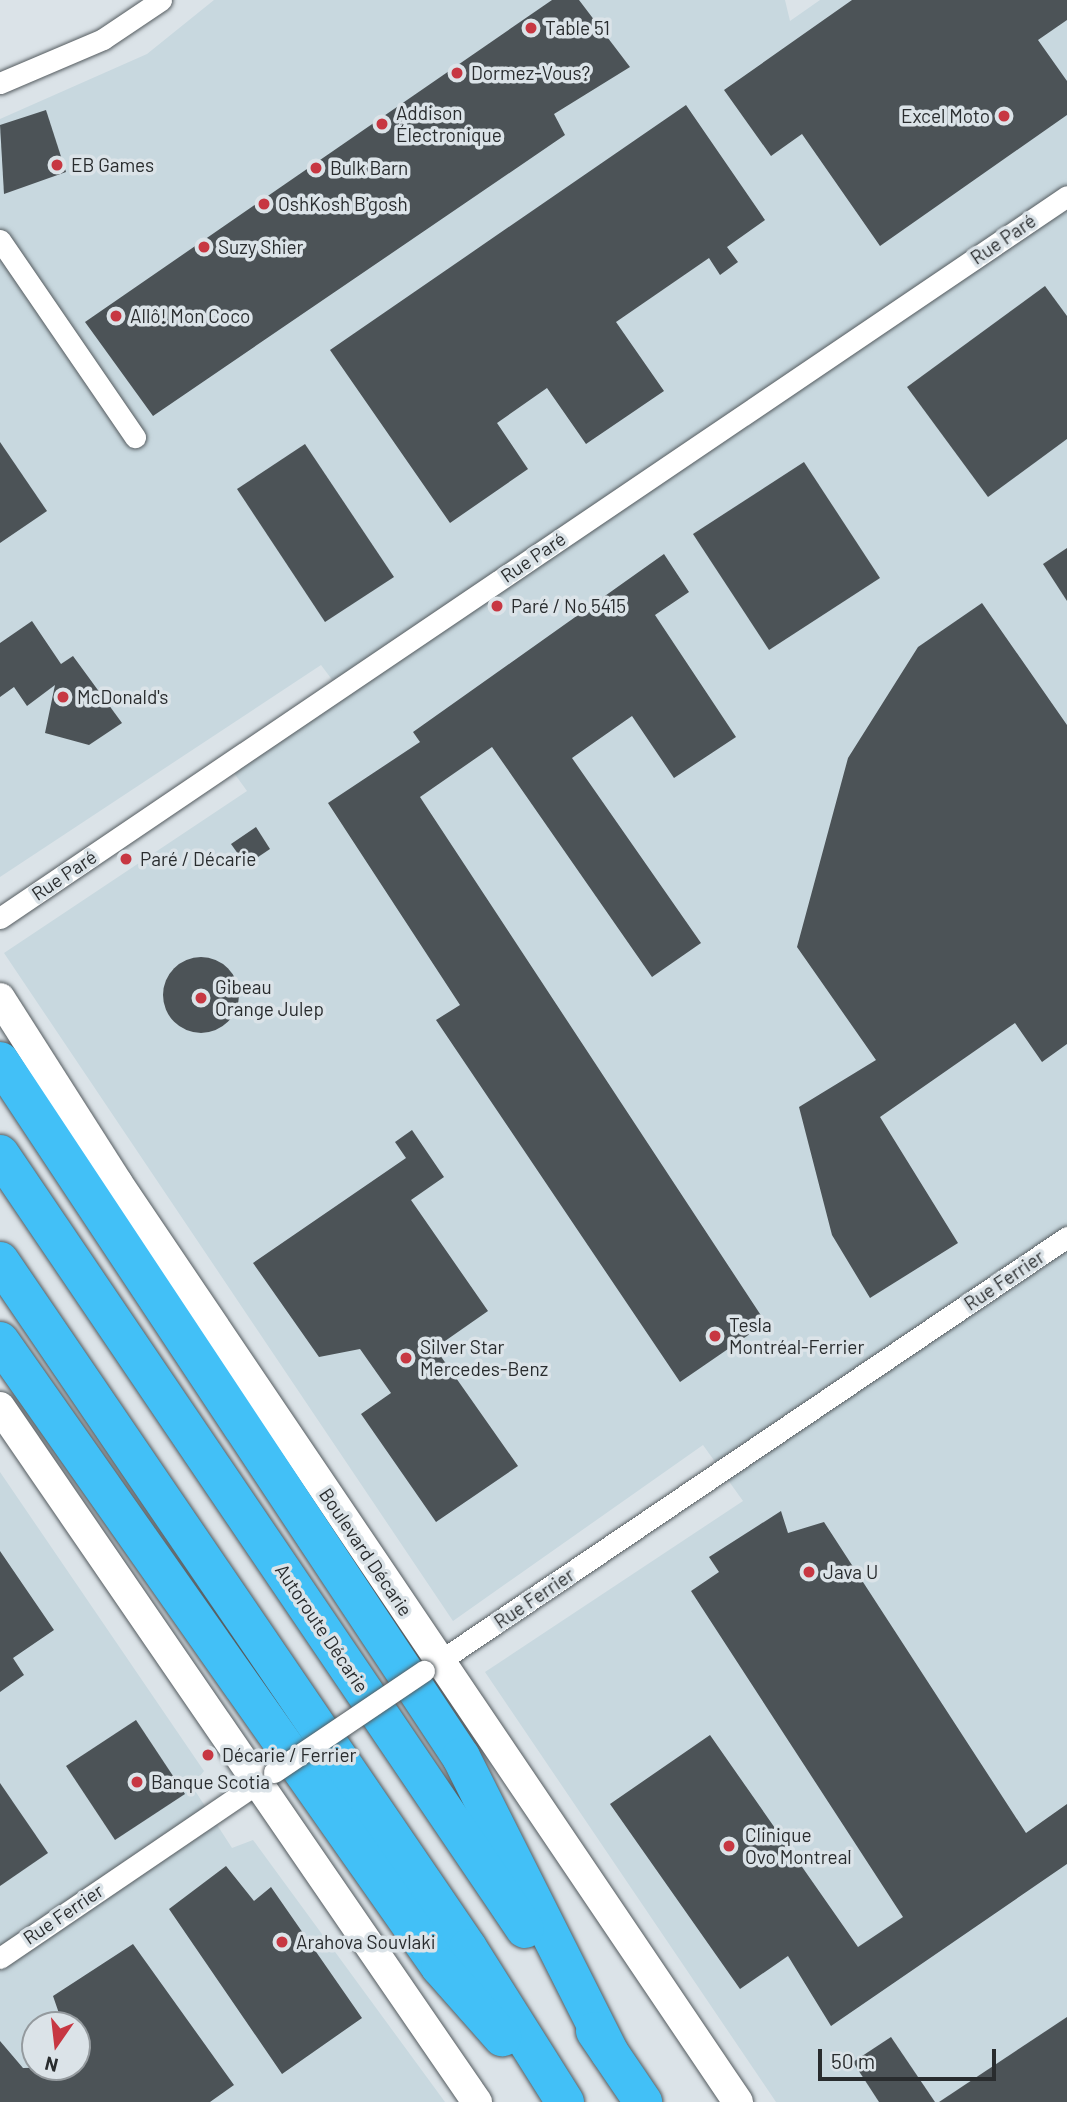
<!DOCTYPE html>
<meta charset="utf-8">
<style>
body{margin:0}
#map{position:relative;width:1067px;height:2102px;overflow:hidden;background:#dbe3e8;font-family:Barlow,sans-serif}
div>[style]{position:absolute}
[style*='--x']{left:calc(var(--x)*1px);top:calc(var(--y)*1px);width:calc(var(--w)*1px);rotate:calc(var(--a)*1deg)}
.built>*{inset:0;background:#c8d8df}
.building>*{inset:0;background:#4c5357}
.round{border-radius:50%}
.roads{filter:drop-shadow(0 0 2px #545b5f) drop-shadow(0 0 2px #545b5f)}
.minor>*{height:21px;margin:-10.5px;padding:0 10.5px;transform-origin:10.5px;border-radius:10.5px;background:#fff}
.secondary>*{height:30px;margin:-15px;padding:0 15px;transform-origin:15px;border-radius:15px;background:#fff}
.motorway>*{height:38px;margin:-19px;padding:0 19px;transform-origin:19px;border-radius:19px;background:#42c0f7}
.bridges{filter:drop-shadow(0 0 2px #545b5f) drop-shadow(0 0 2px #545b5f)}
.minor-bridge>*{height:21px;margin:-10.5px;padding:0 10.5px;transform-origin:10.5px;border-radius:10.5px;background:#fff}
.dots>*{width:19px;height:19px;translate:-50% -50%;box-sizing:border-box;border:4px solid #dbe3e8;border-radius:50%}
span{translate:-50% -50%;white-space:nowrap;text-align:center;line-height:1.15;-webkit-text-stroke:7px #dbe3e8;paint-order:stroke}
.poi-label{font-size:19px;color:#292c2e}
.left{translate:0 -50%;text-align:left}
.right{translate:-100% -50%;text-align:right}
.street-label{font-size:19px;color:#292c2e}
.north{position:absolute;left:21px;top:2011px;width:70px;height:70px;box-sizing:border-box;background:#dbe3e8;border:2px solid #949a9e;border-radius:50%;rotate:194deg;font-size:19px;font-weight:700;line-height:28px;text-align:center;color:#292c2e}
.north::after{content:'';display:block;margin:auto;width:24px;height:32px;background:#c73742;clip-path:polygon(50% 0,100% 100%,50% 72%,0 100%)}
.scale{position:absolute;left:818px;top:2049px;width:178px;height:32px;box-sizing:border-box;border:4px solid #292c2e;border-top:0;padding-left:9px;font-size:21px;line-height:24px;white-space:nowrap;color:#292c2e;-webkit-text-stroke:5px #dbe3e8;paint-order:stroke}
</style>
<div id="map">
<div class="built">
<i style="clip-path:polygon(214px 0,785px 0,790px 21px,820px 0,1067px 0,1067px 2102px,776px 2102px,485px 1672px,743px 1501px,703px 1445px,453px 1621px,4px 953px,247px 791px,234px 773px,345px 697px,321px 665px,0 877px,0 119px,147px 54px)"></i>
<i style="clip-path:polygon(evenodd,0 1472px,204px 1771px,192px 1786px,232px 1848px,253px 1840px,445px 2102px,0 2102px,0 1472px,35px 2025px,77px 2025px,77px 2067px,35px 2067px,35px 2025px)"></i>
</div>
<div class="building">
<i style="clip-path:polygon(552px 0,579px 0,630px 67px,554px 114px,565px 135px,153px 416px,85px 322px)"></i>
<i style="clip-path:polygon(852px 0,1067px 0,1067px 20px,1038px 40px,1067px 81px,1067px 115px,880px 246px,802px 134px,771px 156px,724px 90px)"></i>
<i style="clip-path:polygon(686px 105px,765px 220px,727px 247px,738px 262px,720px 275px,709px 258px,616px 322px,664px 391px,586px 444px,547px 388px,497px 423px,528px 469px,450px 523px,330px 350px)"></i>
<i style="clip-path:polygon(46px 110px,66px 172px,4px 194px,0 125px)"></i>
<i style="clip-path:polygon(1045px 286px,1067px 316px,1067px 439px,988px 497px,907px 387px)"></i>
<i style="clip-path:polygon(0 442px,47px 511px,0 543px)"></i>
<i style="clip-path:polygon(305px 444px,394px 577px,325px 622px,237px 489px)"></i>
<i style="clip-path:polygon(804px 462px,880px 578px,769px 650px,693px 534px)"></i>
<i style="clip-path:polygon(1067px 548px,1067px 601px,1043px 564px)"></i>
<i style="clip-path:polygon(664px 554px,689px 592px,655px 615px,736px 737px,674px 778px,632px 716px,572px 758px,701px 943px,652px 977px,492px 747px,420px 797px,766px 1323px,680px 1382px,436px 1020px,460px 1005px,328px 803px,420px 742px,413px 732px)"></i>
<i style="clip-path:polygon(982px 603px,1067px 725px,1067px 1044px,1042px 1062px,1015px 1023px,880px 1117px,958px 1243px,870px 1298px,832px 1235px,799px 1107px,876px 1060px,797px 947px,848px 758px,918px 647px)"></i>
<i style="clip-path:polygon(32px 621px,61px 664px,73px 656px,122px 723px,89px 745px,45px 733px,55px 685px,27px 706px,14px 687px,0 697px,0 643px)"></i>
<i style="clip-path:polygon(256px 827px,270px 849px,246px 865px,231px 844px)"></i>
<i class="round" style="left:163px;top:957px;width:76px;height:76px"></i>
<i style="clip-path:polygon(412px 1130px,444px 1177px,411px 1200px,488px 1311px,435px 1348px,518px 1466px,436px 1522px,361px 1414px,391px 1393px,360px 1349px,319px 1357px,253px 1263px,406px 1158px,395px 1142px)"></i>
<i style="clip-path:polygon(781px 1511px,788px 1533px,824px 1522px,1026px 1833px,1067px 1804px,1067px 1864px,831px 2026px,788px 1956px,740px 1989px,610px 1804px,710px 1735px,858px 1947px,903px 1917px,691px 1591px,719px 1572px,709px 1557px)"></i>
<i style="clip-path:polygon(0 1551px,54px 1630px,13px 1658px,24px 1675px,0 1692px)"></i>
<i style="clip-path:polygon(136px 1720px,185px 1794px,115px 1840px,66px 1766px)"></i>
<i style="clip-path:polygon(0 1783px,48px 1853px,0 1886px)"></i>
<i style="clip-path:polygon(226px 1866px,254px 1901px,271px 1887px,362px 2018px,282px 2074px,169px 1909px)"></i>
<i style="clip-path:polygon(133px 1944px,234px 2085px,210px 2102px,0 2102px,0 2041px,23px 2068px,77px 2067px,77px 2025px,63px 2025px,53px 1996px)"></i>
<i style="clip-path:polygon(1067px 2017px,1067px 2102px,939px 2102px)"></i>
<i style="clip-path:polygon(891px 2037px,935px 2102px,879px 2102px,853px 2062px)"></i>
</div>
<div class="roads">
<div class="minor">
<i style="--x:0;--y:83;--w:112;--a:-23.1"></i>
<i style="--x:103;--y:39;--w:70;--a:-33.9"></i>
<i style="--x:0;--y:240;--w:239;--a:55.6"></i>
<i style="--x:0;--y:918;--w:1288;--a:-34.08"></i>
<i style="--x:431;--y:1667;--w:768;--a:-34.06"></i>
<i style="--x:0;--y:1958;--w:324;--a:-34.2"></i>
</div>
<div class="secondary">
<i style="--x:0;--y:998;--w:218;--a:57.5"></i>
<i style="--x:117;--y:1182;--w:1110;--a:55.98"></i>
<i style="--x:0;--y:1407;--w:843;--a:55.54"></i>
</div>
<div class="motorway">
<i style="--x:0;--y:1061;--w:835;--a:56.48"></i>
<i style="--x:461;--y:1757;--w:331;--a:63.3"></i>
<i style="--x:0;--y:1154;--w:936;--a:55.89"></i>
<i style="--x:0;--y:1261;--w:831;--a:55.74"></i>
<i style="--x:468;--y:1948;--w:182;--a:57.8"></i>
<i style="--x:0;--y:1341;--w:765;--a:54.9"></i>
<i style="--x:440;--y:1967;--w:94;--a:48.5"></i>
<i style="--x:595;--y:2031;--w:86;--a:55.9"></i>
</div>
</div>
<div class="bridges">
<div class="minor-bridge">
<i style="--x:274;--y:1772;--w:181;--a:-34"></i>
</div>
</div>
<div class="dots">
<i style="left:531px;top:28px;background:#c73742"></i>
<i style="left:457px;top:73px;background:#c73742"></i>
<i style="left:1004px;top:116px;background:#c73742"></i>
<i style="left:382px;top:124px;background:#c73742"></i>
<i style="left:57px;top:165px;background:#c73742"></i>
<i style="left:316px;top:168px;background:#c73742"></i>
<i style="left:264px;top:204px;background:#c73742"></i>
<i style="left:204px;top:247px;background:#c73742"></i>
<i style="left:116px;top:316px;background:#c73742"></i>
<i style="left:497px;top:606px;background:#c73742"></i>
<i style="left:63px;top:697px;background:#c73742"></i>
<i style="left:126px;top:859px;background:#c73742"></i>
<i style="left:201px;top:998px;background:#c73742"></i>
<i style="left:715px;top:1336px;background:#c73742"></i>
<i style="left:406px;top:1358px;background:#c73742"></i>
<i style="left:809px;top:1572px;background:#c73742"></i>
<i style="left:208px;top:1755px;background:#c73742"></i>
<i style="left:137px;top:1782px;background:#c73742"></i>
<i style="left:729px;top:1846px;background:#c73742"></i>
<i style="left:282px;top:1942px;background:#c73742"></i>
</div>
<div class="poi-label">
<span class="left" style="left:545px;top:28px">Table 51</span>
<span class="left" style="left:471px;top:73px">Dormez-Vous?</span>
<span class="left" style="left:396px;top:124px">Addison<br>Électronique</span>
<span class="right" style="left:990px;top:116px">Excel Moto</span>
<span class="left" style="left:71px;top:165px">EB Games</span>
<span class="left" style="left:330px;top:168px">Bulk Barn</span>
<span class="left" style="left:278px;top:204px">OshKosh B'gosh</span>
<span class="left" style="left:218px;top:247px">Suzy Shier</span>
<span class="left" style="left:130px;top:316px">Allô! Mon Coco</span>
<span class="left" style="left:511px;top:606px">Paré / No 5415</span>
<span class="left" style="left:77px;top:697px">McDonald's</span>
<span class="left" style="left:140px;top:859px">Paré / Décarie</span>
<span class="left" style="left:215px;top:998px">Gibeau<br>Orange Julep</span>
<span class="left" style="left:729px;top:1336px">Tesla<br>Montréal-Ferrier</span>
<span class="left" style="left:420px;top:1358px">Silver Star<br>Mercedes-Benz</span>
<span class="left" style="left:823px;top:1572px">Java U</span>
<span class="left" style="left:222px;top:1755px">Décarie / Ferrier</span>
<span class="left" style="left:151px;top:1782px">Banque Scotia</span>
<span class="left" style="left:745px;top:1846px">Clinique<br>Ovo Montreal</span>
<span class="left" style="left:296px;top:1942px">Arahova Souvlaki</span>
</div>
<div class="street-label">
<span style="left:1003px;top:239px;rotate:-34deg">Rue Paré</span>
<span style="left:533px;top:557px;rotate:-34deg">Rue Paré</span>
<span style="left:64px;top:875px;rotate:-34deg">Rue Paré</span>
<span style="left:1004px;top:1280px;rotate:-34deg">Rue Ferrier</span>
<span style="left:366px;top:1552px;rotate:56deg">Boulevard Décarie</span>
<span style="left:534px;top:1598px;rotate:-34deg">Rue Ferrier</span>
<span style="left:322px;top:1628px;rotate:56deg">Autoroute Décarie</span>
<span style="left:63px;top:1914px;rotate:-34deg">Rue Ferrier</span>
</div>
<div class="north">N</div>
<div class="scale">50 m</div>
</div>
